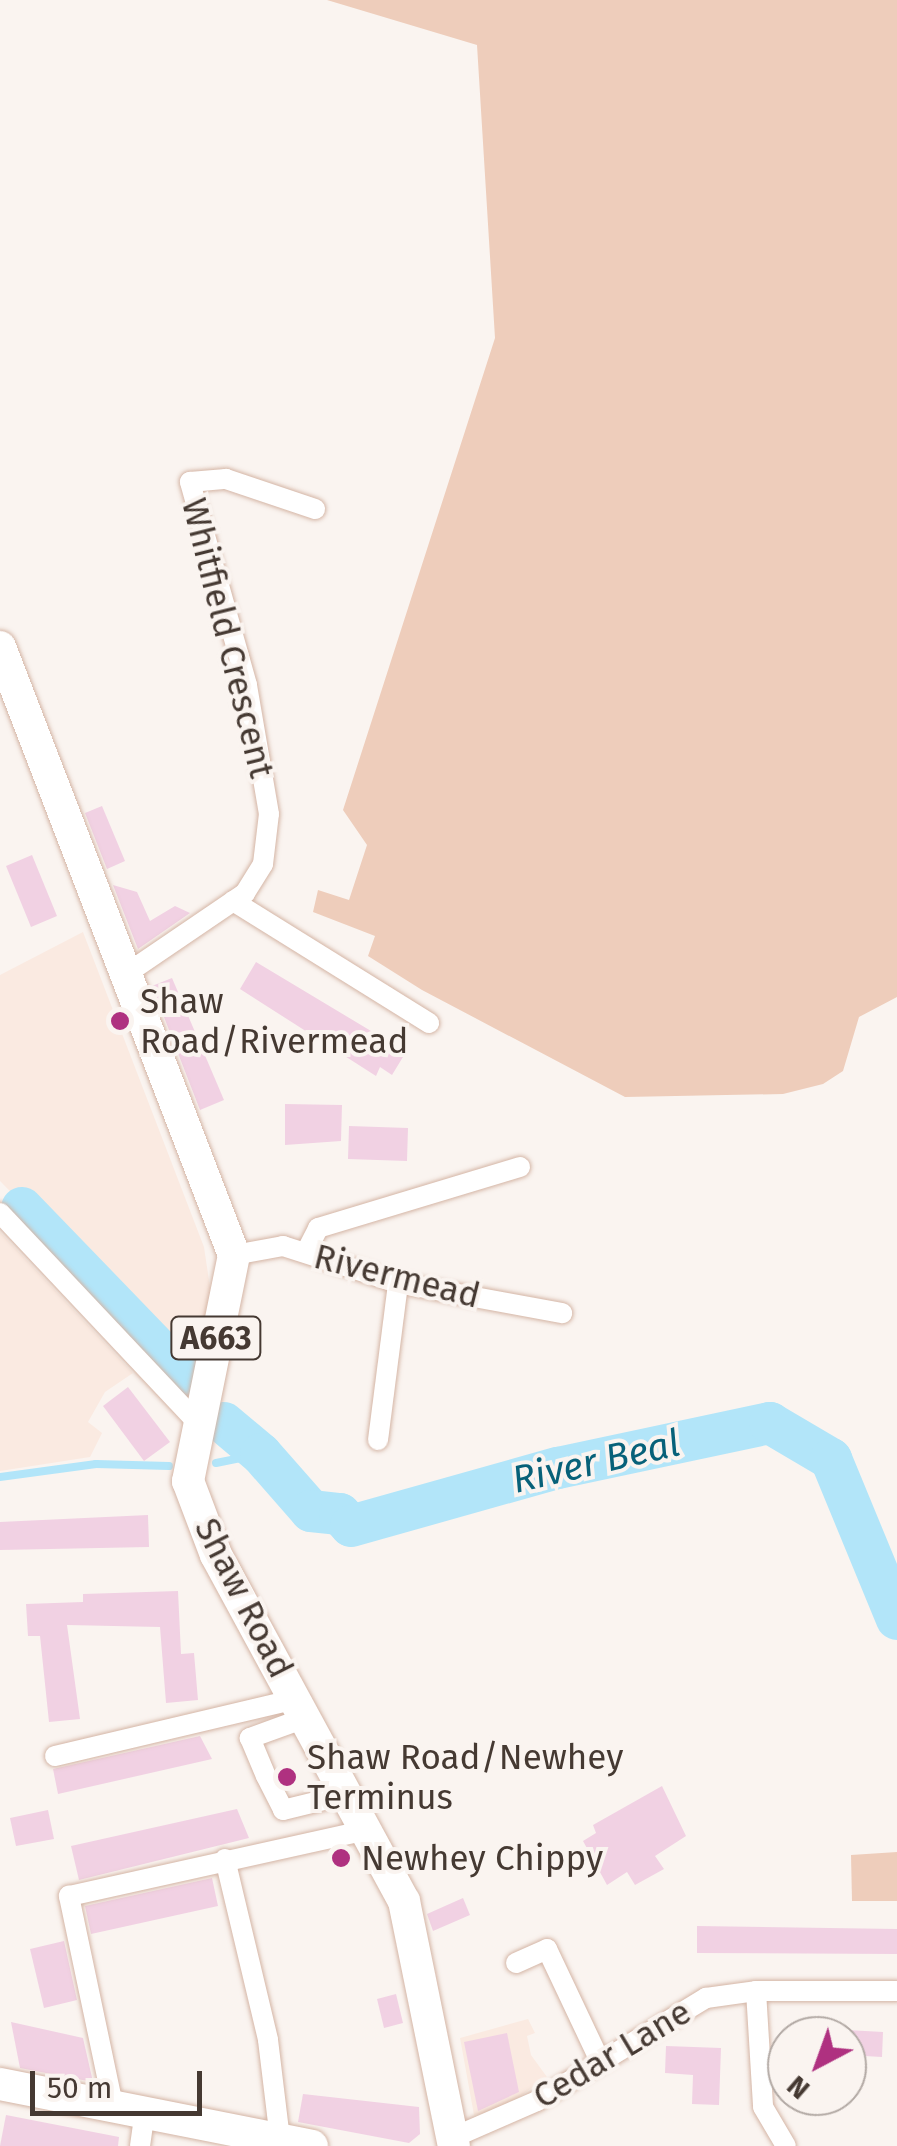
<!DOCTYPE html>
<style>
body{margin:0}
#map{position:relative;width:897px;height:2146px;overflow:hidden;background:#faf4f0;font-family:"Fira Sans",sans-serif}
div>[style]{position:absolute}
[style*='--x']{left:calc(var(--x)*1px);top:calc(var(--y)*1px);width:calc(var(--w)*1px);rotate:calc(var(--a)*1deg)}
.built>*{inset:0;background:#faeae1}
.green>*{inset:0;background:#eecdbb}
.stream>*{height:8px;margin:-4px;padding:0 4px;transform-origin:4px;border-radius:4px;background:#b2e5f9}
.river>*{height:42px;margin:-21px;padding:0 21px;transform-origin:21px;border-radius:21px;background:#b2e5f9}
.building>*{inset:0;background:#f1d1e3}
.roads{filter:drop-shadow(0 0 2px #d4b5a5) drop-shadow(0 0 2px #d4b5a5)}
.minor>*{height:20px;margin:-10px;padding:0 10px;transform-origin:10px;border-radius:10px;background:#fff}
.primary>*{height:32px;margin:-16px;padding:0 16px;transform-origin:16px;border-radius:16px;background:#fff}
.dots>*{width:28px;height:28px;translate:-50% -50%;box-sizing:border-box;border:5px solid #faf4f0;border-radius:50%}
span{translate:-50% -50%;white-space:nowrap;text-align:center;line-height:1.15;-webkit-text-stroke:8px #faf4f0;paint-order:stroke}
.shield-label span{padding:2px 8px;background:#faf4f0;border:2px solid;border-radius:8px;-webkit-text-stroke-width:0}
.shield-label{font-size:32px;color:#453932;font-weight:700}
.street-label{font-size:35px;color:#453932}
.poi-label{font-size:35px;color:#453932}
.left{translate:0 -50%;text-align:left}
.water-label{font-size:38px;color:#076179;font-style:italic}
.north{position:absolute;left:767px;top:2016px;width:100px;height:100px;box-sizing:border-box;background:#faf4f0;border:2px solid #b2a9a4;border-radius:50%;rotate:221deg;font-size:28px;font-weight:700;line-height:40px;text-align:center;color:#453932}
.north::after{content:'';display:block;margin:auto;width:35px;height:45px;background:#af3180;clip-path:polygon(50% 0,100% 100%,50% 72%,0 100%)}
.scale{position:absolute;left:30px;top:2071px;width:172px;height:45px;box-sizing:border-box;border:5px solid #453932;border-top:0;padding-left:12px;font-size:30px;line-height:35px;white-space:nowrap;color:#453932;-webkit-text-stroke:8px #faf4f0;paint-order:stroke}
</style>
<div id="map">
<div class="built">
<i style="clip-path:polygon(83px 932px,204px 1247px,211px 1294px,190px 1374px,0 1181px,0 975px)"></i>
<i style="clip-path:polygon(0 1232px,133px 1373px,105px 1392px,88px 1422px,102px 1433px,90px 1457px,0 1471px)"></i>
<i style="clip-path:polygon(528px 2019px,535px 2033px,527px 2036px,531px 2055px,547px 2077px,502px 2109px,474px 2115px,460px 2038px)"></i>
</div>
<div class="green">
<i style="clip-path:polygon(327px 0,897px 0,897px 997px,859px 1017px,843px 1071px,823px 1084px,783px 1094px,625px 1097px,422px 990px,368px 956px,375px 936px,313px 912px,318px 890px,349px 900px,367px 845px,343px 810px,495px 338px,477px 45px)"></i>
<i style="clip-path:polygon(897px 1852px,897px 1901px,852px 1901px,851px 1855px)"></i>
</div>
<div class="stream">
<i style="--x:216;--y:1463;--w:46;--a:-11.3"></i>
<i style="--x:0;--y:1477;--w:97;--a:-7.7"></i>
<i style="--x:96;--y:1464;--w:73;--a:1.6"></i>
</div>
<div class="river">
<i style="--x:22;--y:1208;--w:235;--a:46"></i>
<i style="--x:224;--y:1423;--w:48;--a:40"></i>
<i style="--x:261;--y:1454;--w:76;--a:48.7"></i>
<i style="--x:311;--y:1511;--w:29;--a:6"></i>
<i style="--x:340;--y:1514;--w:16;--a:47"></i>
<i style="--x:351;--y:1526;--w:215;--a:-15.7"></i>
<i style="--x:558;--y:1468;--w:217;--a:-12"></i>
<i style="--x:770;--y:1423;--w:71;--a:30.5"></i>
<i style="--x:831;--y:1459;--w:173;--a:67.6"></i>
</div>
<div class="building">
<i style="clip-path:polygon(102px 806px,125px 861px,107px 869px,85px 813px)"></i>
<i style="clip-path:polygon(32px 855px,57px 916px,31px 927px,6px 866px)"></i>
<i style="clip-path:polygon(113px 885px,137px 892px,150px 921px,175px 906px,190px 913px,138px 949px)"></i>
<i style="clip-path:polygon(256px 962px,406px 1052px,392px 1075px,380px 1067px,376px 1076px,240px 989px)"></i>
<i style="clip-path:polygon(172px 978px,224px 1100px,200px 1110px,152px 986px)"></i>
<i style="clip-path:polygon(285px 1104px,342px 1105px,341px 1141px,285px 1145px)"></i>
<i style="clip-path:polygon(349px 1126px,408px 1128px,407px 1161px,348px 1159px)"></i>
<i style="clip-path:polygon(128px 1387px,170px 1442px,144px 1461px,103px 1406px)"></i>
<i style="clip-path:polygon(148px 1515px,149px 1547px,0 1550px,0 1522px)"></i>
<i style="clip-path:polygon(178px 1591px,181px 1654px,194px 1653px,198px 1700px,166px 1703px,160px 1627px,67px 1625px,80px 1719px,49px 1722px,40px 1636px,28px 1636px,26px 1604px,83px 1602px,83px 1594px)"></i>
<i style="clip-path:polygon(200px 1736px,212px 1759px,58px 1794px,53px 1769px)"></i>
<i style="clip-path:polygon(662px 1786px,686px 1836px,655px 1856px,664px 1869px,635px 1885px,627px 1872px,607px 1885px,583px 1841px,596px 1833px,593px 1825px)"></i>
<i style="clip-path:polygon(237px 1809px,249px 1838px,79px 1880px,71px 1846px)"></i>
<i style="clip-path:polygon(48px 1810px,54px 1839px,16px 1846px,10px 1818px)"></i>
<i style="clip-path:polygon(212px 1878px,218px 1906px,91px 1934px,85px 1906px)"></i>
<i style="clip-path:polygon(463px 1898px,470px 1915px,433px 1931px,427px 1914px)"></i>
<i style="clip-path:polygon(697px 1926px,897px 1929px,897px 1954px,697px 1953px)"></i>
<i style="clip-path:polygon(64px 1941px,77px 2000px,44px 2008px,30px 1949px)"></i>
<i style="clip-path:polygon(396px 1994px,403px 2023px,384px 2028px,377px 1999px)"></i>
<i style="clip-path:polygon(11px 2022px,83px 2038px,93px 2082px,20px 2068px)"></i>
<i style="clip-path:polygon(847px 2030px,883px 2032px,882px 2057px,847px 2055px)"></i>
<i style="clip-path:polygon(507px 2033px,519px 2092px,478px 2111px,464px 2042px)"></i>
<i style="clip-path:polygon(666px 2046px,721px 2048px,719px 2105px,692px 2104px,693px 2075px,665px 2073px)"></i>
<i style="clip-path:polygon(303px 2094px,419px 2107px,420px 2134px,409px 2143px,298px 2122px)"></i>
<i style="clip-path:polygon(6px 2115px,119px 2137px,118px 2146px,0 2146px)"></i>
</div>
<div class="roads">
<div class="minor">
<i style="--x:233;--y:901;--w:231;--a:31.9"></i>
<i style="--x:126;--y:974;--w:144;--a:-34.2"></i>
<i style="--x:245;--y:893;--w:34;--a:-58"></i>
<i style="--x:263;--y:864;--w:50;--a:-83.2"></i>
<i style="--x:269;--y:814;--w:131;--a:-99.7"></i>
<i style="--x:247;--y:685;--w:211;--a:-105.7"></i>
<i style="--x:190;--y:482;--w:36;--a:-5"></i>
<i style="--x:226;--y:479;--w:94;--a:18.6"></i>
<i style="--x:0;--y:1213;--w:287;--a:46.7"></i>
<i style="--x:306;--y:1252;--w:27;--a:-63"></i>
<i style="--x:318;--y:1228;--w:211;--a:-16.8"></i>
<i style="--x:234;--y:1255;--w:50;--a:-10.4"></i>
<i style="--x:283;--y:1246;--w:121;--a:17.8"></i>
<i style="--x:398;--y:1283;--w:167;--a:10.4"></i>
<i style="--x:378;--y:1440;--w:158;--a:-82.7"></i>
<i style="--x:305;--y:1718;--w:59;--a:160"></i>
<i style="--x:250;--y:1738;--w:41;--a:67.2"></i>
<i style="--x:266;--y:1776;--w:38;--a:63"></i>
<i style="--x:283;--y:1810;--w:63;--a:-13.8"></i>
<i style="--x:55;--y:1756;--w:249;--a:-13.3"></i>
<i style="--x:225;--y:1859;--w:186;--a:76.6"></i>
<i style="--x:268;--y:2040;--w:100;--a:83.1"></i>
<i style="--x:516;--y:1963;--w:34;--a:-24"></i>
<i style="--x:547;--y:1949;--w:122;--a:64.7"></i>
<i style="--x:756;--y:1991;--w:116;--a:86.5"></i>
<i style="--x:763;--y:2107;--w:45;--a:59.5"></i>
<i style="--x:113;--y:2105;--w:214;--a:-101.9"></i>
<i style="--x:69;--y:1896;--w:301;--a:-12.5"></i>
<i style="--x:452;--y:2138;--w:93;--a:-23.5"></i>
<i style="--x:537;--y:2101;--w:198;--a:-31.4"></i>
<i style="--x:706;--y:1998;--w:50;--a:-8"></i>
<i style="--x:756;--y:1991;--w:141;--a:0"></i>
<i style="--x:140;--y:2146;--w:36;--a:-82"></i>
</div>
<div class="primary">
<i style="--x:0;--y:647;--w:651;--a:68.95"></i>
<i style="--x:234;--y:1255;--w:231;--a:101.5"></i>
<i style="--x:188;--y:1481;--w:79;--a:69.3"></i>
<i style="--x:216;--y:1555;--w:394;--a:61.5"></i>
<i style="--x:404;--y:1901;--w:250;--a:78.5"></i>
<i style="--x:0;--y:2084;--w:318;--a:11.2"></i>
</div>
</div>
<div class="dots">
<i style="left:120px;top:1021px;background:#af3180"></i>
<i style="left:287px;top:1777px;background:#af3180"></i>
<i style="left:341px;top:1858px;background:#af3180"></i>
</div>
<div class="shield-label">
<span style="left:216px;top:1338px">A663</span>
</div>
<div class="street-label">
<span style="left:228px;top:638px;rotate:76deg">Whitfield Crescent</span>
<span style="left:397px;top:1276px;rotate:14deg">Rivermead</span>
<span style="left:244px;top:1598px;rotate:63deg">Shaw Road</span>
<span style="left:612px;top:2054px;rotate:-31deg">Cedar Lane</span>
</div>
<div class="poi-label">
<span class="left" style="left:140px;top:1021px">Shaw<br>Road/Rivermead</span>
<span class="left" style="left:307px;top:1777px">Shaw Road/Newhey<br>Terminus</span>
<span class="left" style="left:361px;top:1858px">Newhey Chippy</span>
</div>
<div class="water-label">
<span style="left:596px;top:1462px;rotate:-13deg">River Beal</span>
</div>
<div class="north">N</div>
<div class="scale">50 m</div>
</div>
